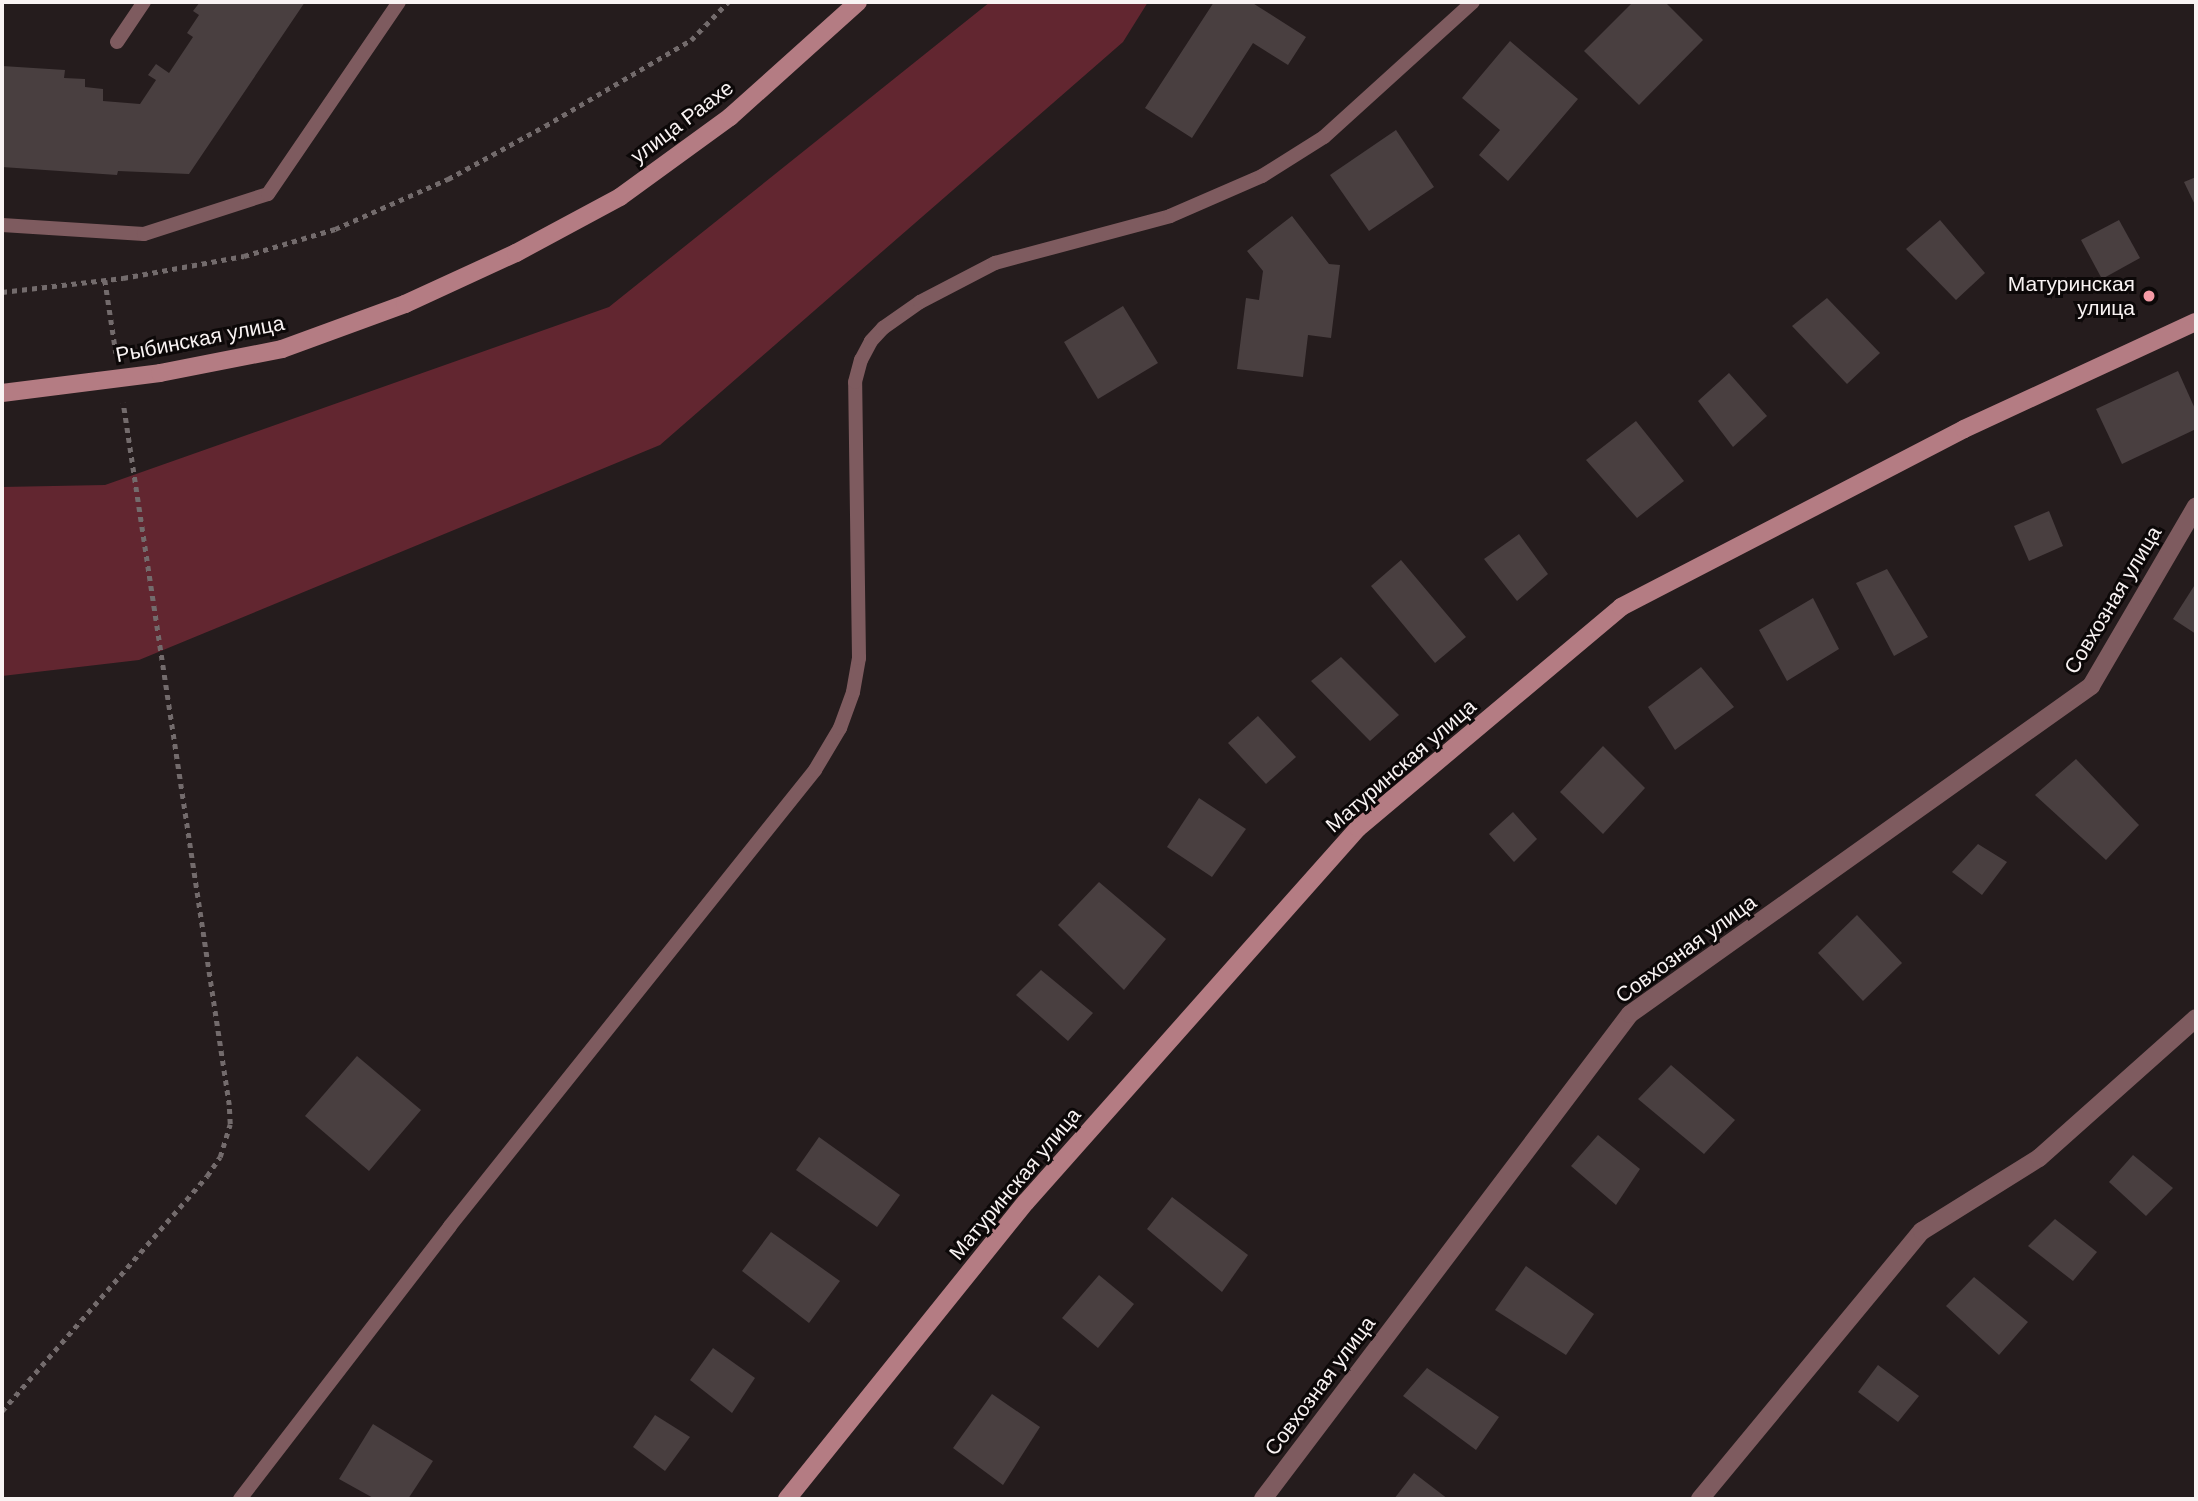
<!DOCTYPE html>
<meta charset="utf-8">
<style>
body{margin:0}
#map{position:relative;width:2198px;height:1501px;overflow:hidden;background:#251c1d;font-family:Helvetica,sans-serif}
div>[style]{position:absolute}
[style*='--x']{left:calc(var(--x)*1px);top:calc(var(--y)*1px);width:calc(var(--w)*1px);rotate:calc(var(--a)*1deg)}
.green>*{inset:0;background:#622630}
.building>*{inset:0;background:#493f40}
.path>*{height:4.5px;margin-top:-2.25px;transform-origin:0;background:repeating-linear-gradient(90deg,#736b6c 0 5px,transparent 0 10px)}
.lane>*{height:14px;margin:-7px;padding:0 7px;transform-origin:7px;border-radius:7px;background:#7e5b5f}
.street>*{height:18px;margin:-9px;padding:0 9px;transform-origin:9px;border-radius:9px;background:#7e5b5f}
.secondary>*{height:18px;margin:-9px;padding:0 9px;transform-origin:9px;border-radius:9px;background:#b47c83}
.dots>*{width:19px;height:19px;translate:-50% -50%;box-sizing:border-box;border:4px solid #0c0808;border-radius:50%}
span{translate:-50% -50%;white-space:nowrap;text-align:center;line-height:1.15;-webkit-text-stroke:6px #0c0808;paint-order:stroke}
.street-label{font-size:21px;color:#f9f3f3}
.poi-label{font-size:21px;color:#f9f3f3}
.right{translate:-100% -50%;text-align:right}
.frame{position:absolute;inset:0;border:4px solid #f9f3f3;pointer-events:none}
</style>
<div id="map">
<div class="green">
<i style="clip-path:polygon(990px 2px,1148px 2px,1123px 42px,660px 445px,139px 660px,2px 676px,2px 487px,105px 485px,609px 307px)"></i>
</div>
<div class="building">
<i style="clip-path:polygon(200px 2px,305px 2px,189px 174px,118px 171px,117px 175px,2px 167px,2px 66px,65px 70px,64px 78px,85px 79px,85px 87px,103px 89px,103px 101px,140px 104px,156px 80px,148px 75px,156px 64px,169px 73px,193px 37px,187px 33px,199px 15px,193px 11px)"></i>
<i style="clip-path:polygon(1214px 2px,1251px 2px,1306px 37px,1288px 65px,1253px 43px,1192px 138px,1145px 108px)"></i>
<i style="clip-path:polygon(1633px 2px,1665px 2px,1703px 40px,1639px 105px,1584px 51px)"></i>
<i style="clip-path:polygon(1510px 41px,1578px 99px,1508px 181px,1479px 155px,1500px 130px,1462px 98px)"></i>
<i style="clip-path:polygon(1396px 130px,1434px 187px,1369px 231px,1330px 175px)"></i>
<i style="clip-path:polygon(2196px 177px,2196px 207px,2184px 182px)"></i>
<i style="clip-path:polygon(1292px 216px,1329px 264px,1340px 265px,1331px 338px,1308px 335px,1303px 377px,1237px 369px,1246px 298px,1259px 300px,1263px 271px,1247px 251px)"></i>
<i style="clip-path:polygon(1940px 220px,1985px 273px,1956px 300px,1906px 249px)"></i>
<i style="clip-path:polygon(2119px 220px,2140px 258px,2102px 279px,2081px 240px)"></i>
<i style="clip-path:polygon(1827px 298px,1880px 353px,1847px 384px,1792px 326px)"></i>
<i style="clip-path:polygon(1123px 306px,1158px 363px,1098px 399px,1064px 342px)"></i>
<i style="clip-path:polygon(2178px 371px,2196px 411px,2196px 429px,2122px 464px,2096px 409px)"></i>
<i style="clip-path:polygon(1729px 373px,1767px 416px,1733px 447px,1698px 401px)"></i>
<i style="clip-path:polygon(1636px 421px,1684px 481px,1637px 518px,1586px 460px)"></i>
<i style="clip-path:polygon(2049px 511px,2063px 546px,2029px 561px,2014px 526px)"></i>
<i style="clip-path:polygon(1519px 534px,1548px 574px,1517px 601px,1484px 559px)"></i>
<i style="clip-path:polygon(1401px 560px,1466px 637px,1435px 663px,1371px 586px)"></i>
<i style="clip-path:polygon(1887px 569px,1928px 637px,1894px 656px,1856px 583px)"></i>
<i style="clip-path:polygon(2196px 583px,2196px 634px,2173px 619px)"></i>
<i style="clip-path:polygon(1813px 598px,1839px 649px,1787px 681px,1759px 630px)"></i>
<i style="clip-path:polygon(1341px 657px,1399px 715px,1370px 741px,1311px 681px)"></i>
<i style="clip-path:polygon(1701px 667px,1734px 707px,1675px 750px,1648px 707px)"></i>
<i style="clip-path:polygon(1258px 716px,1296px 757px,1266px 784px,1228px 743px)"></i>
<i style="clip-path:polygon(1603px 746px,1645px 788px,1603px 834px,1560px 792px)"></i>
<i style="clip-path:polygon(2076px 759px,2139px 825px,2106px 860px,2035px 795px)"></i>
<i style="clip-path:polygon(1199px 798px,1246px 829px,1212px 877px,1167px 847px)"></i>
<i style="clip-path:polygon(1513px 812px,1537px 839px,1514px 862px,1489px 834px)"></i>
<i style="clip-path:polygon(1978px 844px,2007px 862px,1982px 895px,1952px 872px)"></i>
<i style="clip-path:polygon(1099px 882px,1166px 939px,1124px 990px,1058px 925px)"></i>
<i style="clip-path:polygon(1857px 915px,1902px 963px,1863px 1001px,1818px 953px)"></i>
<i style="clip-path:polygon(1041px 970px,1093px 1013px,1068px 1041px,1016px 995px)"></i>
<i style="clip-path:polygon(357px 1056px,421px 1110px,369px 1171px,305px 1116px)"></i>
<i style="clip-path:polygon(1671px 1065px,1735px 1120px,1704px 1154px,1638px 1099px)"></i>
<i style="clip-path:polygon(1598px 1135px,1640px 1169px,1616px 1205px,1571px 1166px)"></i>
<i style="clip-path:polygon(819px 1137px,900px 1195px,877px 1227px,796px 1170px)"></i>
<i style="clip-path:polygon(2133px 1155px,2173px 1188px,2146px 1216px,2109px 1182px)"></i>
<i style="clip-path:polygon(1172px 1197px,1248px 1255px,1222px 1292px,1147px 1229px)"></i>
<i style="clip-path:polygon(2055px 1219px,2097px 1252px,2073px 1281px,2028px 1246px)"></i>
<i style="clip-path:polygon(771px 1232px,840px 1281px,809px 1323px,742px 1271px)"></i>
<i style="clip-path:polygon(1526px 1266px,1594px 1314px,1566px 1355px,1495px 1310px)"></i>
<i style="clip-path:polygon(1099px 1275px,1134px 1304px,1098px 1348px,1062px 1318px)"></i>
<i style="clip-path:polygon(1974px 1277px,2028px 1322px,1999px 1355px,1946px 1306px)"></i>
<i style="clip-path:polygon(713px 1348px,755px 1378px,732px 1413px,690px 1380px)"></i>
<i style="clip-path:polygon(1878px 1365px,1919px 1396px,1898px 1422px,1858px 1392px)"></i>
<i style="clip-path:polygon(1427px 1368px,1499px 1417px,1476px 1450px,1403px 1396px)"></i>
<i style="clip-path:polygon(992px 1394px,1040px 1427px,1003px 1485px,953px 1448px)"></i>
<i style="clip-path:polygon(655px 1415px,690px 1437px,665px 1471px,633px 1447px)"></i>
<i style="clip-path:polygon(373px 1424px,433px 1461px,408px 1499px,375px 1499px,339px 1479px)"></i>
<i style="clip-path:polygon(1414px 1473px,1448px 1499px,1394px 1499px)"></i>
</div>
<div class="path">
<i style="--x:105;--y:280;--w:74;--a:81.4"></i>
<i style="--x:2;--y:292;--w:122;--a:-6.6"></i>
<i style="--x:123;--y:278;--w:123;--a:-10.3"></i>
<i style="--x:244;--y:256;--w:95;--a:-16.5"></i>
<i style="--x:335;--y:229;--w:124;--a:-23.9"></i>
<i style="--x:448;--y:179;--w:111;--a:-28.7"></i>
<i style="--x:545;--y:126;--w:169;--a:-30.5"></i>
<i style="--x:691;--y:40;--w:53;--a:-45.8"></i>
<i style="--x:2;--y:1411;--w:312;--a:-48.9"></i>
<i style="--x:207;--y:1176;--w:23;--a:-56"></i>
<i style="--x:220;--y:1157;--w:34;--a:-73"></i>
<i style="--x:230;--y:1124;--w:19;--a:-93"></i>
<i style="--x:229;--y:1105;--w:710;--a:-98.59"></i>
</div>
<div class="lane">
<i style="--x:117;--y:42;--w:48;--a:-56"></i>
<i style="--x:2;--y:225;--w:142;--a:3.6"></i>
<i style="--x:144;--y:234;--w:130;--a:-17.9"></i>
<i style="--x:268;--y:194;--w:232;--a:-55.7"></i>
<i style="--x:240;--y:1499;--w:344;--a:-52.4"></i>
<i style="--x:450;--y:1226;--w:584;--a:-51.32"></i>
<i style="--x:815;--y:770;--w:49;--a:-59.2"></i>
<i style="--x:840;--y:728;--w:38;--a:-70"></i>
<i style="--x:853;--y:692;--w:35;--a:-80"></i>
<i style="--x:859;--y:658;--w:276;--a:-90.8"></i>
<i style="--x:855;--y:382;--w:23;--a:-75"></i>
<i style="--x:861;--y:360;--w:21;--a:-62"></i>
<i style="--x:871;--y:341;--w:18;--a:-47"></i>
<i style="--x:883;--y:328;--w:45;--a:-35.1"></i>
<i style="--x:920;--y:302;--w:85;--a:-27.5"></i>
<i style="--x:995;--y:263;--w:181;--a:-15"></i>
<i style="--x:1170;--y:216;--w:100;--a:-23.5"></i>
<i style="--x:1262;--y:176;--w:73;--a:-32.2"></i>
<i style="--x:1324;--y:137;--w:201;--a:-42.2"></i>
</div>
<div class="street">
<i style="--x:1263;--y:1499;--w:608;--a:-52.89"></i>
<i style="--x:1630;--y:1014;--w:566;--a:-35.43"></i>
<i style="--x:2091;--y:686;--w:208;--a:-59.7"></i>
<i style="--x:1700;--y:1499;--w:348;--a:-50.4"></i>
<i style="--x:1922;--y:1231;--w:138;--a:-32"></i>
<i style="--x:2039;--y:1158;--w:210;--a:-41.7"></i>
</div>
<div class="secondary">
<i style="--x:2;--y:393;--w:159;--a:-7.2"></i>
<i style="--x:160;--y:373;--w:124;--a:-11.1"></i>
<i style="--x:282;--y:349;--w:131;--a:-20.1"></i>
<i style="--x:405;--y:304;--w:122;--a:-24.7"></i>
<i style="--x:516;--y:253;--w:118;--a:-28.3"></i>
<i style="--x:620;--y:197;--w:136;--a:-36"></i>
<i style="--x:730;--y:117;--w:172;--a:-41.9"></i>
<i style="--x:787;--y:1499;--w:381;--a:-51.2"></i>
<i style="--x:1026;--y:1202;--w:500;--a:-48.4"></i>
<i style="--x:1358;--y:828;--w:344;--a:-40"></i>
<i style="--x:1621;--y:607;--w:386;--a:-27.4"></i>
<i style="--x:1964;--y:429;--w:255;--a:-24.8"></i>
</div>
<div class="dots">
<i style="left:2149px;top:296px;background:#f49aa5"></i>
</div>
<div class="street-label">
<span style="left:682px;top:122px;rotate:-37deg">улица Раахе</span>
<span style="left:200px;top:339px;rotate:-11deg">Рыбинская улица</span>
<span style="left:2113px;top:600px;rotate:-59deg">Совхозная улица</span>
<span style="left:1401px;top:766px;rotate:-41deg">Матуринская улица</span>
<span style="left:1686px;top:949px;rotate:-36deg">Совхозная улица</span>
<span style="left:1015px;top:1184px;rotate:-50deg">Матуринская улица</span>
<span style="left:1320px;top:1386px;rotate:-53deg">Совхозная улица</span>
</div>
<div class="poi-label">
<span class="right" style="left:2135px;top:296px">Матуринская<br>улица</span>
</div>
<div class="frame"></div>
</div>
